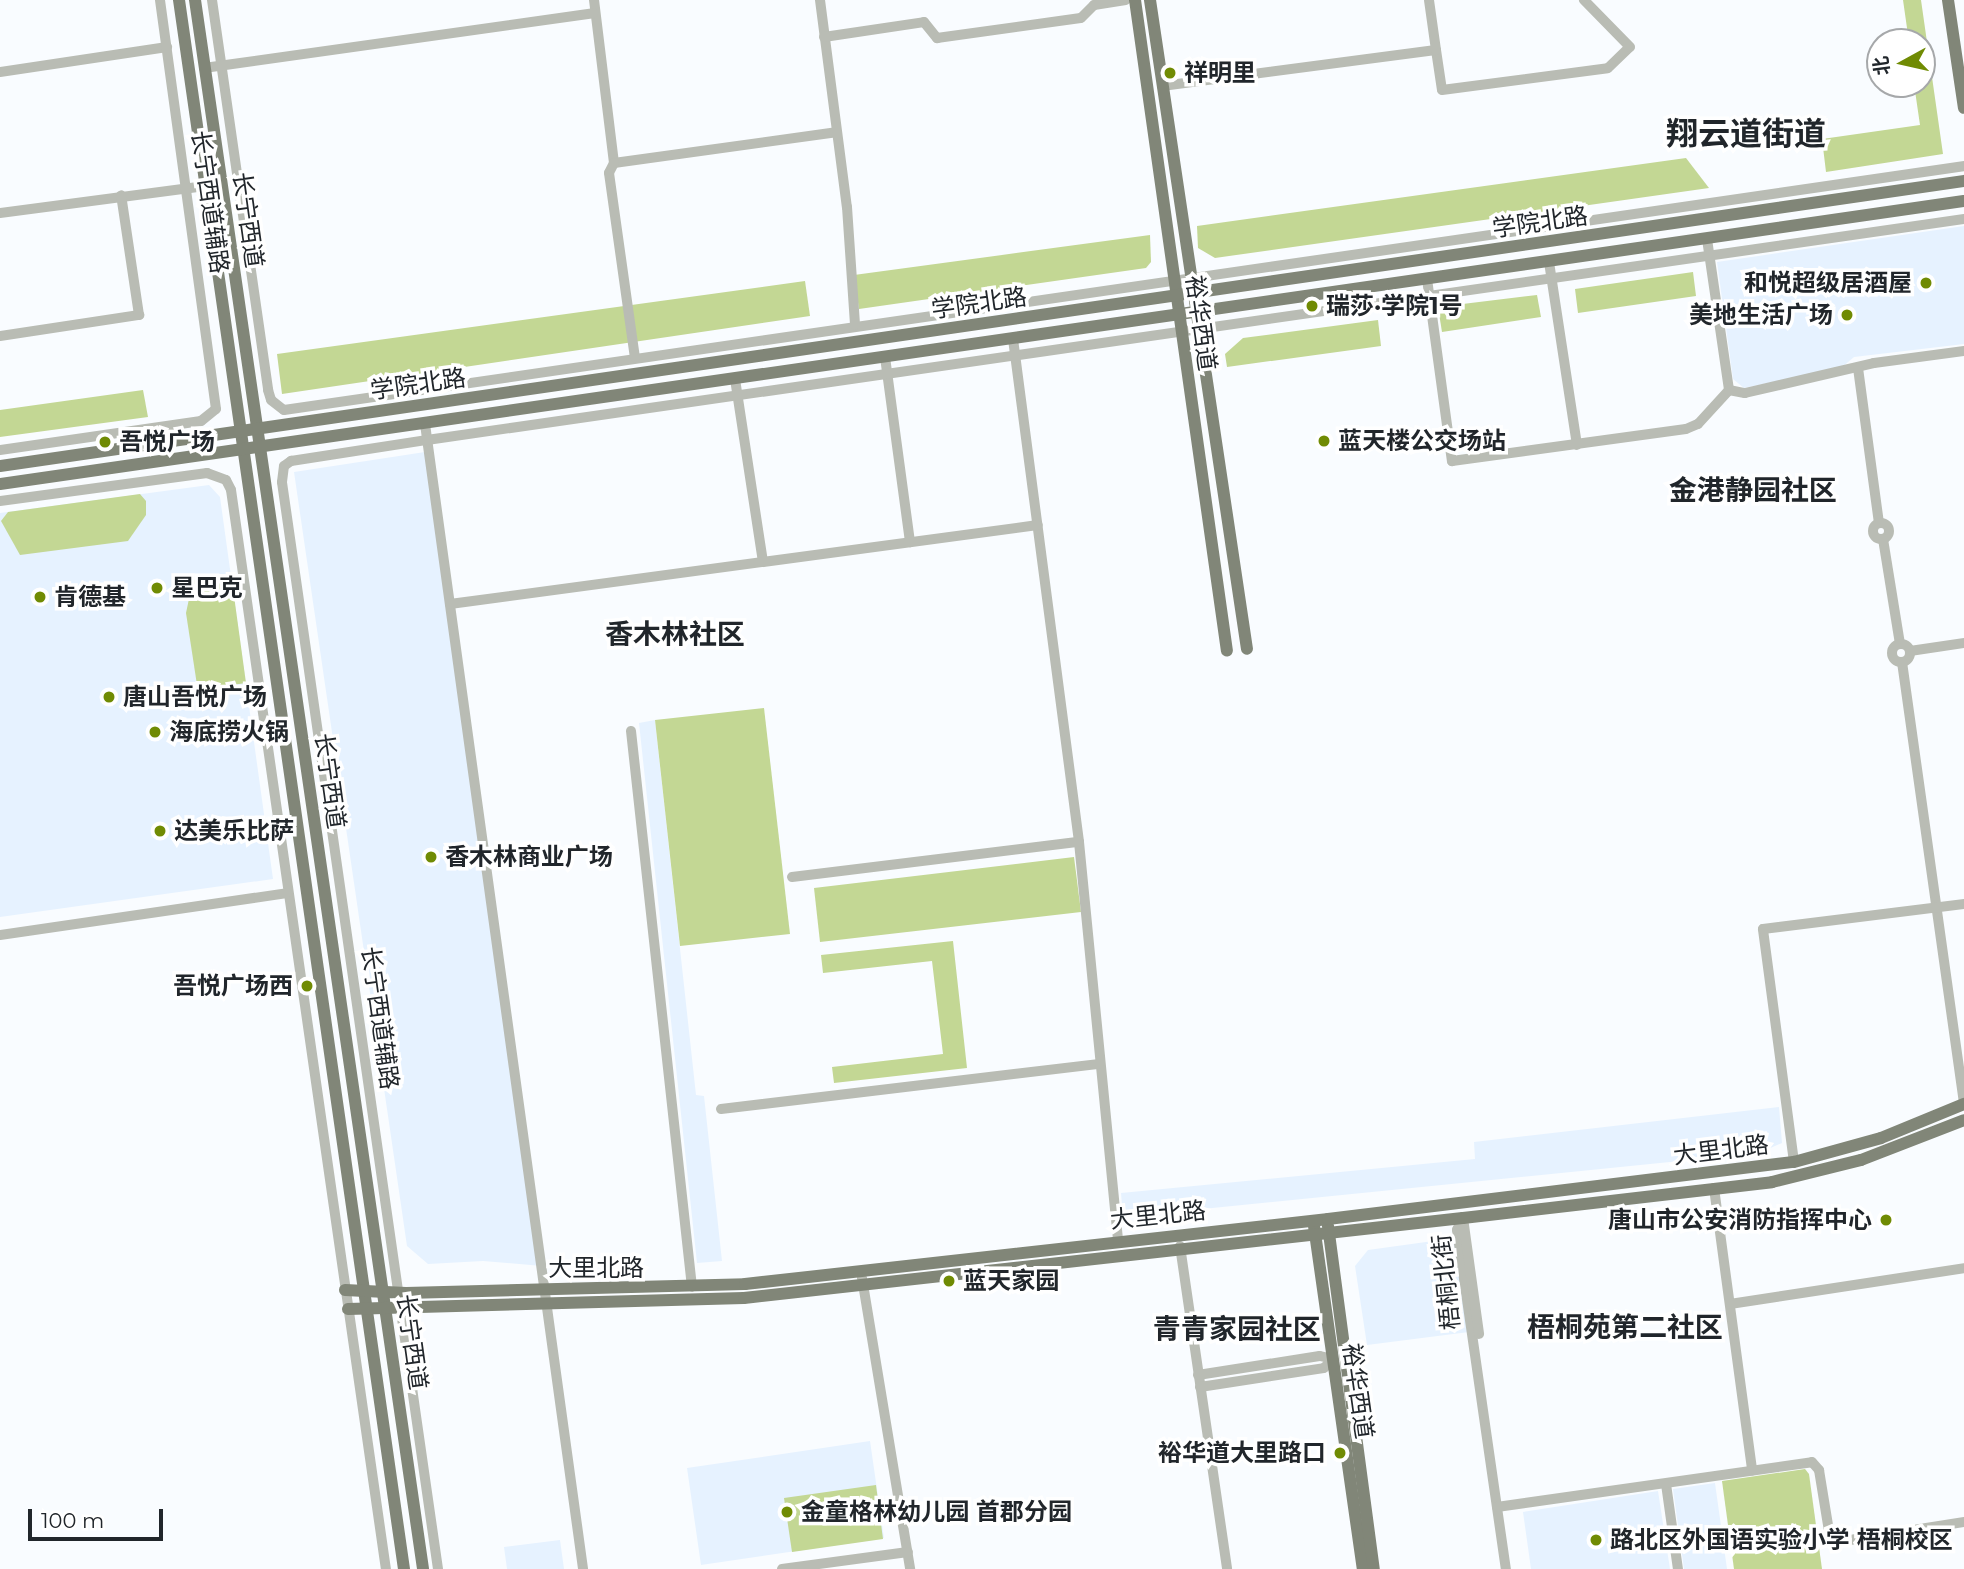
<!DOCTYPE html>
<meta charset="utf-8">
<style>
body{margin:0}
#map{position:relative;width:1964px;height:1569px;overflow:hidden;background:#f9fcff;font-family:Montserrat,"Noto Sans SC",sans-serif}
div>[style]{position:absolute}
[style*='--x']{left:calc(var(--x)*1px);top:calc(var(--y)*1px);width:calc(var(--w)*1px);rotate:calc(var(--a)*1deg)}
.built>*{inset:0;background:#e6f2ff}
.green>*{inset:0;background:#c3d794}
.minor>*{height:10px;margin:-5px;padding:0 5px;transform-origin:5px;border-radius:5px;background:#b9bcb4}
.minor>.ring{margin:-5px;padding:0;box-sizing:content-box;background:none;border:10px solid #b9bcb4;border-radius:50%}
.major>*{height:12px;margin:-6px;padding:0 6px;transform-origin:6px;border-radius:6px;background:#818678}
.dots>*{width:19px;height:19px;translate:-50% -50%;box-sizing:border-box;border:4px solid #fff;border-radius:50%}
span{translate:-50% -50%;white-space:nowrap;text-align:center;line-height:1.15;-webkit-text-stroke:7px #fff;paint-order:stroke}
.poi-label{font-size:24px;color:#21262b;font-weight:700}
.left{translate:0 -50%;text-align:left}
.right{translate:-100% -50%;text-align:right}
.street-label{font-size:24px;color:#21262b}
.quarter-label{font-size:28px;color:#21262b;font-weight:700}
.district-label{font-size:32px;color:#21262b;font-weight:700}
.north{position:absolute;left:1866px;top:28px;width:70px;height:70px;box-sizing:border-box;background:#fff;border:2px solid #a6a8aa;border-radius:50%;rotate:262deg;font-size:19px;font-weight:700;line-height:28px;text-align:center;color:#21262b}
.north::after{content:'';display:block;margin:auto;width:24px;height:32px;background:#708b03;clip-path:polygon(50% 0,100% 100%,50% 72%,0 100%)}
.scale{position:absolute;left:28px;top:1509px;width:135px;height:32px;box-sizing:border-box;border:4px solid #21262b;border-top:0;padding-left:9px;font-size:21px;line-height:24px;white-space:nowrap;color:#21262b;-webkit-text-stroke:5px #fff;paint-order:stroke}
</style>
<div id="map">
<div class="built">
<i style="clip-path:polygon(1964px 226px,1964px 344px,1854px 357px,1841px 368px,1744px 388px,1733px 379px,1717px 262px)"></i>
<i style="clip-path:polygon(425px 452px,542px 1266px,483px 1261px,428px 1264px,407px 1246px,294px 472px)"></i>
<i style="clip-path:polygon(209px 485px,220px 497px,273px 879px,0 917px,0 513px)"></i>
<i style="clip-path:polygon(655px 720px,696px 1095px,704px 1096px,722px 1261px,697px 1263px,639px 723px)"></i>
<i style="clip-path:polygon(1779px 1107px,1782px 1143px,1759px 1153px,1123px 1217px,1121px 1193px,1475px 1159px,1474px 1142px)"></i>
<i style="clip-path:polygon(1455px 1238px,1469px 1332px,1367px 1345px,1355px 1266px,1368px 1250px)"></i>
<i style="clip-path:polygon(870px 1441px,884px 1538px,701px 1565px,687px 1468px)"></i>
<i style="clip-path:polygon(1715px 1483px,1727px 1569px,1684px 1569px,1673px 1489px)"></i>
<i style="clip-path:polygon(1658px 1491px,1670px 1569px,1531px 1569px,1523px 1512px)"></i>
<i style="clip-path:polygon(560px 1540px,564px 1569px,507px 1569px,504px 1547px)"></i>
</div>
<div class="green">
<i style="clip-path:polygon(1903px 0,1921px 0,1943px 154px,1826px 172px,1822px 139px,1920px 125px,1914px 84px,1922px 84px,1922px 42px,1909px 42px)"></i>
<i style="clip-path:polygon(1686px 158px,1709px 188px,1215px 258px,1198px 248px,1197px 226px)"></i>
<i style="clip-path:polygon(1150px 235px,1151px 262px,1146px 268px,859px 309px,854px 275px)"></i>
<i style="clip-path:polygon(1693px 272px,1696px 296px,1578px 313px,1575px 289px)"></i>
<i style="clip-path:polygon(805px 281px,810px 316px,282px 394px,277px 354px)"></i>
<i style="clip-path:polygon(1537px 295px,1541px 317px,1442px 332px,1438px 307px)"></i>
<i style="clip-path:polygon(1378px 320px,1381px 346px,1227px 367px,1225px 354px,1243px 338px)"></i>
<i style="clip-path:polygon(143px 390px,148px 417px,0 437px,0 410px)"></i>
<i style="clip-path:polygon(140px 494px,146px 501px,146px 515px,128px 541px,20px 555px,1px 521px,8px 512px)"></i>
<i style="clip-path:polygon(231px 574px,246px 683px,204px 689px,197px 685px,186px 613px,193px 580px)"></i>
<i style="clip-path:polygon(764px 708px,790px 934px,680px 946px,655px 720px)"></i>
<i style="clip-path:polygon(1074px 857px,1081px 912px,820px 942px,814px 888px)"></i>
<i style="clip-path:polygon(953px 941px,967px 1068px,834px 1083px,832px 1067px,943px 1054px,932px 961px,823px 973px,821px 955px)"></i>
<i style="clip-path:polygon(1805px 1469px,1809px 1474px,1822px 1569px,1734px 1569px,1722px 1481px)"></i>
<i style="clip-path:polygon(876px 1485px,883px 1539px,792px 1552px,784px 1498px)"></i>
</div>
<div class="minor">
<i style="--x:212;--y:0;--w:394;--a:81.8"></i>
<i style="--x:268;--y:390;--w:10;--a:73"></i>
<i style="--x:271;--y:400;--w:16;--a:38"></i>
<i style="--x:284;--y:410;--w:1698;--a:-8.26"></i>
<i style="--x:594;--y:0;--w:164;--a:83"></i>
<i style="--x:614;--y:163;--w:224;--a:-7.9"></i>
<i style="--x:820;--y:0;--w:209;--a:82.6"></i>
<i style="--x:847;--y:207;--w:118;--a:86.1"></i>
<i style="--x:824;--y:37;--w:101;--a:-8.5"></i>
<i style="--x:924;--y:22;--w:21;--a:51"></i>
<i style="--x:937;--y:38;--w:145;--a:-7.9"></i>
<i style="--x:1081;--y:18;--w:18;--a:-45"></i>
<i style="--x:1094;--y:5;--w:32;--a:-9"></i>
<i style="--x:1436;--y:50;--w:40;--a:81.5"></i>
<i style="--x:1442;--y:90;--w:167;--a:-7.5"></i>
<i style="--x:1608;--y:68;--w:30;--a:-44"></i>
<i style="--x:1630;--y:47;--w:66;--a:-134.4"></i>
<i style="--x:204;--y:68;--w:393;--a:-8"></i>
<i style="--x:0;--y:72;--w:169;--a:-8.5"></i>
<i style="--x:1162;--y:86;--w:276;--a:-7.5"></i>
<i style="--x:1436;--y:50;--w:50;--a:-98"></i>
<i style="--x:614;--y:163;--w:11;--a:117"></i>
<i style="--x:609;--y:173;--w:186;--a:82"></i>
<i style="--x:0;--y:213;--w:207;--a:-7.5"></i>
<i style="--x:1707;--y:239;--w:153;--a:81.7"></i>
<i style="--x:1549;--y:262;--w:185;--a:81.3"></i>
<i style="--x:1427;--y:279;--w:184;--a:82.2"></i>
<i style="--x:1452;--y:461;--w:236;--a:-7.8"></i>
<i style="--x:1686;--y:429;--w:13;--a:-23"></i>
<i style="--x:1698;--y:424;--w:46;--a:-47.6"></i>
<i style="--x:1729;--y:390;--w:16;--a:11"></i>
<i style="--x:1745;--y:393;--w:132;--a:-13.1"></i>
<i style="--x:1874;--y:363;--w:91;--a:-7.6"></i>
<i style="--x:0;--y:336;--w:141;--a:-8.6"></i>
<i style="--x:139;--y:315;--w:121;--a:-98.5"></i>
<i style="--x:1013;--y:339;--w:507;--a:82.52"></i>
<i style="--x:1079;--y:842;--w:400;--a:84.4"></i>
<i style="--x:885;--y:357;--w:187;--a:82.3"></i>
<i style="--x:1858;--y:368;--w:156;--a:82.3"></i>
<i style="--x:735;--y:379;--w:185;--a:81.3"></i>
<i style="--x:425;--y:424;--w:1156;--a:82.14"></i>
<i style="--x:0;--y:450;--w:203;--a:-8.2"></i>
<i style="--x:201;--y:421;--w:19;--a:-39"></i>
<i style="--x:216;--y:409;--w:413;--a:-97.8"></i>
<i style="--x:0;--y:501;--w:209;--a:-7.7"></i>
<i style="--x:207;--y:473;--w:20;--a:20"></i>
<i style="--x:226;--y:480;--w:11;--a:63"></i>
<i style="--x:231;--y:490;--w:1090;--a:81.83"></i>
<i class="ring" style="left:1873px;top:523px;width:6px;height:6px"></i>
<i style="--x:1883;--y:539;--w:106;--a:80.8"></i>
<i style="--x:450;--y:604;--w:593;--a:-7.65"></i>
<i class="ring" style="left:1892px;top:644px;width:8px;height:8px"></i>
<i style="--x:1910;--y:651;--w:55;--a:-8.4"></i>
<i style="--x:1902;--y:662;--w:446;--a:82"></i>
<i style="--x:631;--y:731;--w:559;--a:83.74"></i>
<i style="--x:792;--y:877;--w:289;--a:-7"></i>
<i style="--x:0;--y:935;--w:290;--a:-8.3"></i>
<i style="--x:721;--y:1109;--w:381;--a:-6.8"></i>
<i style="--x:1794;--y:1162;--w:235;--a:-97.6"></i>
<i style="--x:1763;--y:929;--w:203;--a:-7.1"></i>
<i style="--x:1714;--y:1188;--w:285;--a:82.3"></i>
<i style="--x:1463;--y:1218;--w:13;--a:117"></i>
<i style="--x:1457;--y:1230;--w:343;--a:81.8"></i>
<i style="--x:1463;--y:1218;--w:117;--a:82.1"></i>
<i style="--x:1180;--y:1246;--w:326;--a:81.7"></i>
<i style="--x:862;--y:1278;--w:295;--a:80.6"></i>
<i style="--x:1730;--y:1304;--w:237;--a:-8.7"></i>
<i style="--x:1198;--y:1375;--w:123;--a:-8.9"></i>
<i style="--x:1320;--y:1356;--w:13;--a:13"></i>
<i style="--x:1200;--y:1387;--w:125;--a:-8.7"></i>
<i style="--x:1324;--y:1368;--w:13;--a:-45"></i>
<i style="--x:1666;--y:1484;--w:86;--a:82"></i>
<i style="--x:1497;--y:1507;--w:318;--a:-8.1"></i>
<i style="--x:1812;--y:1462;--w:11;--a:49"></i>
<i style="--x:1819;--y:1470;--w:74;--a:80.7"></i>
<i style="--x:1831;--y:1543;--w:135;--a:-9"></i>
<i style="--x:438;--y:1569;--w:1098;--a:-98.17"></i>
<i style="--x:282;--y:482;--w:16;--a:-83"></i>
<i style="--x:284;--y:466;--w:9;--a:-36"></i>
<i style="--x:291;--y:461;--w:138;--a:-8.8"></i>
<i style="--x:427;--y:440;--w:1553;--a:-8.18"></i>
<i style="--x:782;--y:1569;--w:127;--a:-7.7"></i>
</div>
<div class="major">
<i style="--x:179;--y:0;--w:1585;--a:81.84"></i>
<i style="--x:195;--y:0;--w:1585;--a:81.73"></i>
<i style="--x:1135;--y:0;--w:657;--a:81.96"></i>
<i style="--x:1150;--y:0;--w:656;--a:81.5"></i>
<i style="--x:1948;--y:0;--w:109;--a:81.6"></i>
<i style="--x:0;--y:466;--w:1985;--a:-8.26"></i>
<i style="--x:0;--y:484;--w:1984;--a:-8.2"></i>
<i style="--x:1314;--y:1226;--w:346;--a:81.9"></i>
<i style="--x:1328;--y:1226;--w:346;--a:82.4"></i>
<i style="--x:345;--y:1290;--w:61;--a:2.8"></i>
<i style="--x:406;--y:1293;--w:339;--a:-1.5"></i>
<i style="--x:745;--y:1284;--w:587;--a:-6.36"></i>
<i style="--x:1328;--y:1219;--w:469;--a:-7"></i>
<i style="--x:1794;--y:1162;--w:90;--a:-15.4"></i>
<i style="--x:1881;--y:1138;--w:90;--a:-22.3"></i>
<i style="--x:348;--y:1309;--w:396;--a:-1.6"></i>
<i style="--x:744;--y:1298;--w:723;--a:-6.35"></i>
<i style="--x:1463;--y:1218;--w:311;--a:-6.6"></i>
<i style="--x:1772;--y:1182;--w:92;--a:-13.9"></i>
<i style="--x:1861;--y:1160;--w:110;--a:-21.2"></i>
</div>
<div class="dots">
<i style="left:1170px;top:73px;background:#708b03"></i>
<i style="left:1926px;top:283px;background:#708b03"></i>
<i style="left:1312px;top:306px;background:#708b03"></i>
<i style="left:1847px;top:315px;background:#708b03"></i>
<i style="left:1324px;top:441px;background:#708b03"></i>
<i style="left:105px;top:442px;background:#708b03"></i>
<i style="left:157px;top:588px;background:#708b03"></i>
<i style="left:40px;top:597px;background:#708b03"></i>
<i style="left:109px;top:697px;background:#708b03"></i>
<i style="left:155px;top:732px;background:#708b03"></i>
<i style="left:160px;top:831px;background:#708b03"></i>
<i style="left:431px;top:857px;background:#708b03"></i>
<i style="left:307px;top:986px;background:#708b03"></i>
<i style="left:1886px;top:1220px;background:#708b03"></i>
<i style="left:949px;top:1281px;background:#708b03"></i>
<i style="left:1340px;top:1453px;background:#708b03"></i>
<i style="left:787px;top:1512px;background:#708b03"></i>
<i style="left:1596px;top:1540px;background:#708b03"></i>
</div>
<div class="poi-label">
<span class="left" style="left:1184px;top:73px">祥明里</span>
<span class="right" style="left:1912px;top:283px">和悦超级居酒屋</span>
<span class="left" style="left:1326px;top:306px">瑞莎·学院1号</span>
<span class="right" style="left:1833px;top:315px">美地生活广场</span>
<span class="left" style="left:1338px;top:441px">蓝天楼公交场站</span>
<span class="left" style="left:119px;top:442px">吾悦广场</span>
<span class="left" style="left:171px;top:588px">星巴克</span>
<span class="left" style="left:54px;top:597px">肯德基</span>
<span class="left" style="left:123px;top:697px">唐山吾悦广场</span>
<span class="left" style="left:169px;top:732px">海底捞火锅</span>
<span class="left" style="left:174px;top:831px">达美乐比萨</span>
<span class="left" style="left:445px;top:857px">香木林商业广场</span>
<span class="right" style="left:293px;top:986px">吾悦广场西</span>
<span class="right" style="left:1872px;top:1220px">唐山市公安消防指挥中心</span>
<span class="left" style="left:963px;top:1281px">蓝天家园</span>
<span class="right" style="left:1326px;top:1453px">裕华道大里路口</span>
<span class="left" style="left:801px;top:1512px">金童格林幼儿园 首郡分园</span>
<span class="left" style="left:1610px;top:1540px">路北区外国语实验小学 梧桐校区</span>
</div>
<div class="street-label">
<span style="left:210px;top:202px;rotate:82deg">长宁西道辅路</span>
<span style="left:248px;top:220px;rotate:82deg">长宁西道</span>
<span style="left:1540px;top:222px;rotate:-8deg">学院北路</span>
<span style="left:979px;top:303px;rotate:-8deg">学院北路</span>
<span style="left:1201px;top:323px;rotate:82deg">裕华西道</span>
<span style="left:418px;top:384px;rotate:-8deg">学院北路</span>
<span style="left:330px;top:781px;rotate:82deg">长宁西道</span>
<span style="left:380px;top:1018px;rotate:82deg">长宁西道辅路</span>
<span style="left:1721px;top:1150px;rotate:-7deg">大里北路</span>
<span style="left:1158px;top:1215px;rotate:-6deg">大里北路</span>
<span style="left:596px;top:1268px">大里北路</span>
<span style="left:1446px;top:1282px;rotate:-96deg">梧桐北街</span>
<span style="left:412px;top:1342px;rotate:82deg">长宁西道</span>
<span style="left:1358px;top:1391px;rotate:82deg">裕华西道</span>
</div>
<div class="quarter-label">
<span style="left:1753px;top:490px">金港静园社区</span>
<span style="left:675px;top:634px">香木林社区</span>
<span style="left:1625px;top:1327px">梧桐苑第二社区</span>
<span style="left:1237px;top:1329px">青青家园社区</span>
</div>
<div class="district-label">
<span style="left:1746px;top:134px">翔云道街道</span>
</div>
<div class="north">北</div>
<div class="scale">100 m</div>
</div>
